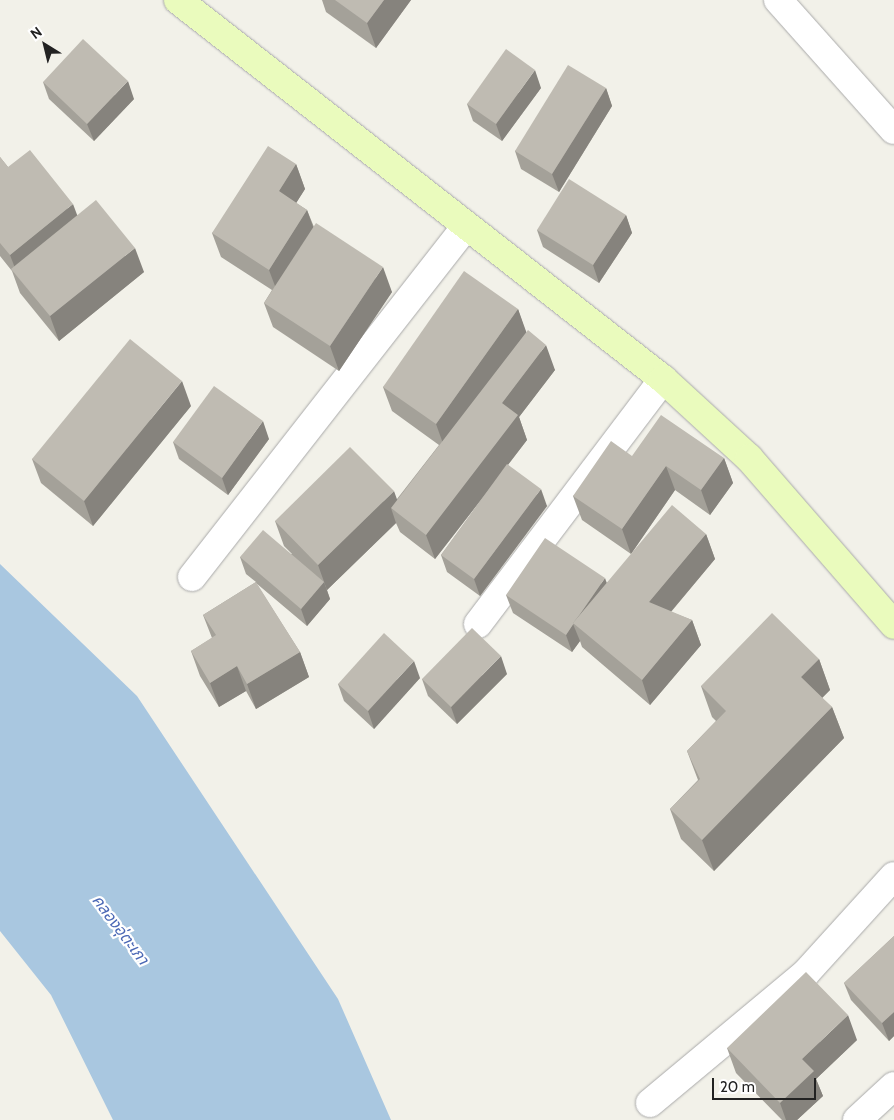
<!DOCTYPE html>
<meta charset="utf-8">
<style>
body{margin:0}
#map{position:relative;width:894px;height:1120px;overflow:hidden;background:#f2f1e9;font-family:Cabin,"Noto Sans Thai",sans-serif}
div>[style]{position:absolute}
[style*='--x']{left:calc(var(--x)*1px);top:calc(var(--y)*1px);width:calc(var(--w)*1px);rotate:calc(var(--a)*1deg)}
.water>*{inset:0;background:#a9c7e0}
.roads{filter:drop-shadow(0 0 1px #a9a9a9) drop-shadow(0 0 1px #a9a9a9)}
.street>*{height:28px;margin:-14px;padding:0 14px;transform-origin:14px;border-radius:14px;background:#fff}
.secondary>*{height:28px;margin:-14px;padding:0 14px;transform-origin:14px;border-radius:14px;background:#eafbbd}
.wall>*{inset:0;background:#a4a199}
.shaded-wall>*{inset:0;background:#86837d}
.building>*{inset:0;background:#bfbbb2}
span{translate:-50% -50%;white-space:nowrap;text-align:center;line-height:1.15;-webkit-text-stroke:4.5px #fff;paint-order:stroke}
.water-label{font-size:16px;color:#4a67b5;font-style:italic}
.north{position:absolute;left:20px;top:20px;width:50px;height:50px;-webkit-text-stroke:4px #fff;paint-order:stroke;rotate:324deg;font-size:14px;font-weight:700;line-height:20px;text-align:center;color:#222}
.north::after{content:'';display:block;margin:auto;width:18px;height:22px;background:#222;clip-path:polygon(50% 0,100% 100%,50% 72%,0 100%)}
.scale{position:absolute;left:712px;top:1078px;width:104px;height:22px;box-sizing:border-box;border:2px solid #222;border-top:0;padding-left:6px;font-size:15px;line-height:18px;white-space:nowrap;color:#222;-webkit-text-stroke:4px #fff;paint-order:stroke}
</style>
<div id="map">
<div class="water">
<i style="clip-path:polygon(0 564px,137px 696px,338px 999px,391px 1120px,113px 1120px,51px 995px,0 931px)"></i>
</div>
<div class="roads">
<div class="street">
<i style="--x:778;--y:0;--w:174;--a:48.3"></i>
<i style="--x:192;--y:577;--w:445;--a:-52"></i>
<i style="--x:478;--y:624;--w:307;--a:-52.9"></i>
<i style="--x:650;--y:1103;--w:202;--a:-39.8"></i>
<i style="--x:805;--y:974;--w:132;--a:-47.8"></i>
<i style="--x:857;--y:1120;--w:50;--a:-42.6"></i>
</div>
<div class="secondary">
<i style="--x:178;--y:0;--w:616;--a:38.01"></i>
<i style="--x:663;--y:379;--w:117;--a:42.6"></i>
<i style="--x:749;--y:458;--w:221;--a:49"></i>
</div>
</div>
<div class="wall">
<i style="clip-path:polygon(322px 0,411px 0,376px 48px,326px 12px)"></i>
<i style="clip-path:polygon(43px 82px,134px 99px,94px 141px,49px 99px)"></i>
<i style="clip-path:polygon(541px 88px,502px 141px,473px 121px,467px 104px)"></i>
<i style="clip-path:polygon(606px 88px,612px 106px,559px 192px,521px 169px,515px 151px)"></i>
<i style="clip-path:polygon(0 157px,8px 167px,77px 215px,144px 272px,59px 341px,20px 293px,12px 271px,0 256px)"></i>
<i style="clip-path:polygon(296px 164px,305px 189px,296px 203px,307px 210px,314px 227px,392px 292px,339px 371px,273px 327px,264px 303px,272px 290px,221px 257px,212px 233px)"></i>
<i style="clip-path:polygon(626px 215px,632px 233px,599px 283px,543px 247px,537px 230px)"></i>
<i style="clip-path:polygon(518px 309px,526px 333px,555px 370px,519px 417px,527px 440px,508px 465px,547px 506px,480px 596px,447px 572px,441px 555px,485px 495px,435px 559px,400px 532px,396px 523px,327px 590px,330px 599px,307px 626px,256px 583px,300px 652px,309px 677px,256px 709px,246px 691px,219px 707px,200px 676px,191px 651px,212px 638px,203px 615px,256px 582px,246px 574px,240px 557px,292px 554px,284px 546px,275px 521px,397px 499px,439px 445px,392px 411px,383px 387px)"></i>
<i style="clip-path:polygon(191px 406px,93px 526px,41px 483px,32px 459px)"></i>
<i style="clip-path:polygon(269px 439px,228px 495px,179px 459px,173px 442px)"></i>
<i style="clip-path:polygon(632px 456px,724px 458px,733px 483px,710px 515px,675px 490px,631px 554px,582px 520px,573px 496px)"></i>
<i style="clip-path:polygon(706px 534px,715px 559px,671px 612px,692px 620px,701px 645px,650px 705px,582px 647px,580px 641px,572px 652px,513px 613px,506px 595px,606px 583px)"></i>
<i style="clip-path:polygon(819px 659px,830px 690px,822px 698px,832px 707px,844px 738px,714px 871px,681px 839px,670px 809px,698px 780px,687px 751px,716px 721px,712px 717px,701px 686px)"></i>
<i style="clip-path:polygon(507px 674px,457px 724px,428px 696px,422px 679px)"></i>
<i style="clip-path:polygon(420px 678px,374px 729px,344px 701px,338px 684px)"></i>
<i style="clip-path:polygon(894px 936px,894px 1036px,889px 1041px,851px 1000px,844px 983px)"></i>
<i style="clip-path:polygon(857px 1040px,816px 1079px,823px 1096px,797px 1120px,782px 1120px,736px 1073px,727px 1048px)"></i>
</div>
<div class="shaded-wall">
<i style="clip-path:polygon(384px 0,411px 0,376px 48px,367px 23px)"></i>
<i style="clip-path:polygon(535px 70px,541px 88px,502px 141px,496px 124px)"></i>
<i style="clip-path:polygon(128px 81px,134px 99px,94px 141px,87px 124px)"></i>
<i style="clip-path:polygon(606px 88px,612px 106px,559px 192px,552px 174px)"></i>
<i style="clip-path:polygon(296px 164px,305px 189px,288px 216px,279px 191px)"></i>
<i style="clip-path:polygon(73px 204px,82px 228px,18px 276px,10px 255px)"></i>
<i style="clip-path:polygon(307px 210px,316px 235px,278px 294px,269px 270px)"></i>
<i style="clip-path:polygon(626px 215px,632px 233px,599px 283px,593px 265px)"></i>
<i style="clip-path:polygon(135px 248px,144px 272px,59px 341px,50px 316px)"></i>
<i style="clip-path:polygon(383px 267px,392px 292px,339px 371px,330px 346px)"></i>
<i style="clip-path:polygon(518px 309px,527px 334px,445px 449px,436px 424px)"></i>
<i style="clip-path:polygon(546px 345px,555px 370px,519px 417px,527px 440px,435px 559px,426px 535px,502px 403px)"></i>
<i style="clip-path:polygon(182px 381px,191px 406px,93px 526px,84px 501px)"></i>
<i style="clip-path:polygon(263px 421px,269px 439px,228px 495px,222px 478px)"></i>
<i style="clip-path:polygon(724px 458px,733px 483px,710px 515px,701px 490px)"></i>
<i style="clip-path:polygon(666px 466px,675px 490px,631px 554px,622px 529px)"></i>
<i style="clip-path:polygon(541px 489px,547px 506px,480px 596px,474px 579px)"></i>
<i style="clip-path:polygon(394px 491px,403px 516px,391px 508px,396px 523px,327px 590px,318px 565px)"></i>
<i style="clip-path:polygon(706px 534px,715px 559px,658px 627px,649px 602px)"></i>
<i style="clip-path:polygon(605px 578px,611px 595px,574px 623px)"></i>
<i style="clip-path:polygon(324px 582px,330px 599px,307px 626px,301px 609px)"></i>
<i style="clip-path:polygon(692px 620px,701px 645px,650px 705px,642px 680px)"></i>
<i style="clip-path:polygon(573px 624px,580px 641px,572px 652px,566px 635px)"></i>
<i style="clip-path:polygon(300px 652px,309px 677px,256px 709px,247px 684px)"></i>
<i style="clip-path:polygon(501px 656px,507px 674px,457px 724px,451px 707px)"></i>
<i style="clip-path:polygon(819px 659px,830px 690px,812px 708px,801px 677px)"></i>
<i style="clip-path:polygon(414px 661px,420px 678px,374px 729px,368px 711px)"></i>
<i style="clip-path:polygon(237px 666px,246px 691px,219px 707px,210px 683px)"></i>
<i style="clip-path:polygon(832px 707px,844px 738px,714px 871px,702px 840px)"></i>
<i style="clip-path:polygon(894px 1012px,894px 1036px,889px 1041px,882px 1023px)"></i>
<i style="clip-path:polygon(848px 1015px,857px 1040px,816px 1079px,823px 1096px,797px 1120px,786px 1120px,780px 1103px,802px 1059px)"></i>
</div>
<div class="building">
<i style="clip-path:polygon(335px 0,384px 0,367px 23px)"></i>
<i style="clip-path:polygon(83px 39px,128px 81px,87px 124px,43px 82px)"></i>
<i style="clip-path:polygon(506px 49px,535px 70px,496px 124px,467px 104px)"></i>
<i style="clip-path:polygon(568px 65px,606px 88px,552px 174px,515px 151px)"></i>
<i style="clip-path:polygon(268px 146px,296px 164px,279px 191px,307px 210px,269px 270px,212px 233px)"></i>
<i style="clip-path:polygon(30px 150px,73px 204px,10px 255px,0 243px,0 157px,8px 167px)"></i>
<i style="clip-path:polygon(569px 179px,626px 215px,593px 265px,537px 230px)"></i>
<i style="clip-path:polygon(96px 200px,135px 248px,50px 316px,11px 269px)"></i>
<i style="clip-path:polygon(316px 223px,383px 267px,330px 346px,264px 303px)"></i>
<i style="clip-path:polygon(464px 271px,518px 309px,436px 424px,383px 387px)"></i>
<i style="clip-path:polygon(528px 330px,546px 345px,502px 403px,518px 415px,426px 535px,391px 508px)"></i>
<i style="clip-path:polygon(130px 339px,182px 381px,84px 501px,32px 459px)"></i>
<i style="clip-path:polygon(214px 386px,263px 421px,222px 478px,173px 442px)"></i>
<i style="clip-path:polygon(661px 415px,724px 458px,701px 490px,666px 466px,622px 529px,573px 496px,611px 441px,632px 456px)"></i>
<i style="clip-path:polygon(350px 447px,394px 491px,318px 565px,275px 521px)"></i>
<i style="clip-path:polygon(507px 464px,541px 489px,474px 579px,441px 555px)"></i>
<i style="clip-path:polygon(672px 505px,706px 534px,649px 602px,692px 620px,642px 680px,573px 623px)"></i>
<i style="clip-path:polygon(263px 530px,324px 582px,301px 609px,240px 557px)"></i>
<i style="clip-path:polygon(545px 538px,605px 578px,580px 614px,573px 623px,574px 623px,566px 635px,506px 595px)"></i>
<i style="clip-path:polygon(256px 582px,300px 652px,247px 684px,237px 666px,210px 683px,191px 651px,216px 635px,203px 615px)"></i>
<i style="clip-path:polygon(772px 613px,819px 659px,801px 677px,832px 707px,702px 840px,670px 809px,700px 779px,687px 751px,726px 711px,701px 686px)"></i>
<i style="clip-path:polygon(472px 628px,501px 656px,451px 707px,422px 679px)"></i>
<i style="clip-path:polygon(384px 633px,414px 661px,368px 711px,338px 684px)"></i>
<i style="clip-path:polygon(894px 936px,894px 1012px,882px 1023px,844px 983px)"></i>
<i style="clip-path:polygon(806px 972px,848px 1015px,802px 1059px,814px 1071px,780px 1103px,727px 1048px)"></i>
</div>
<div class="water-label">
<span style="left:120px;top:930px;rotate:53deg">คลองอุ่ตะเภา</span>
</div>
<div class="north">N</div>
<div class="scale">20 m</div>
</div>
